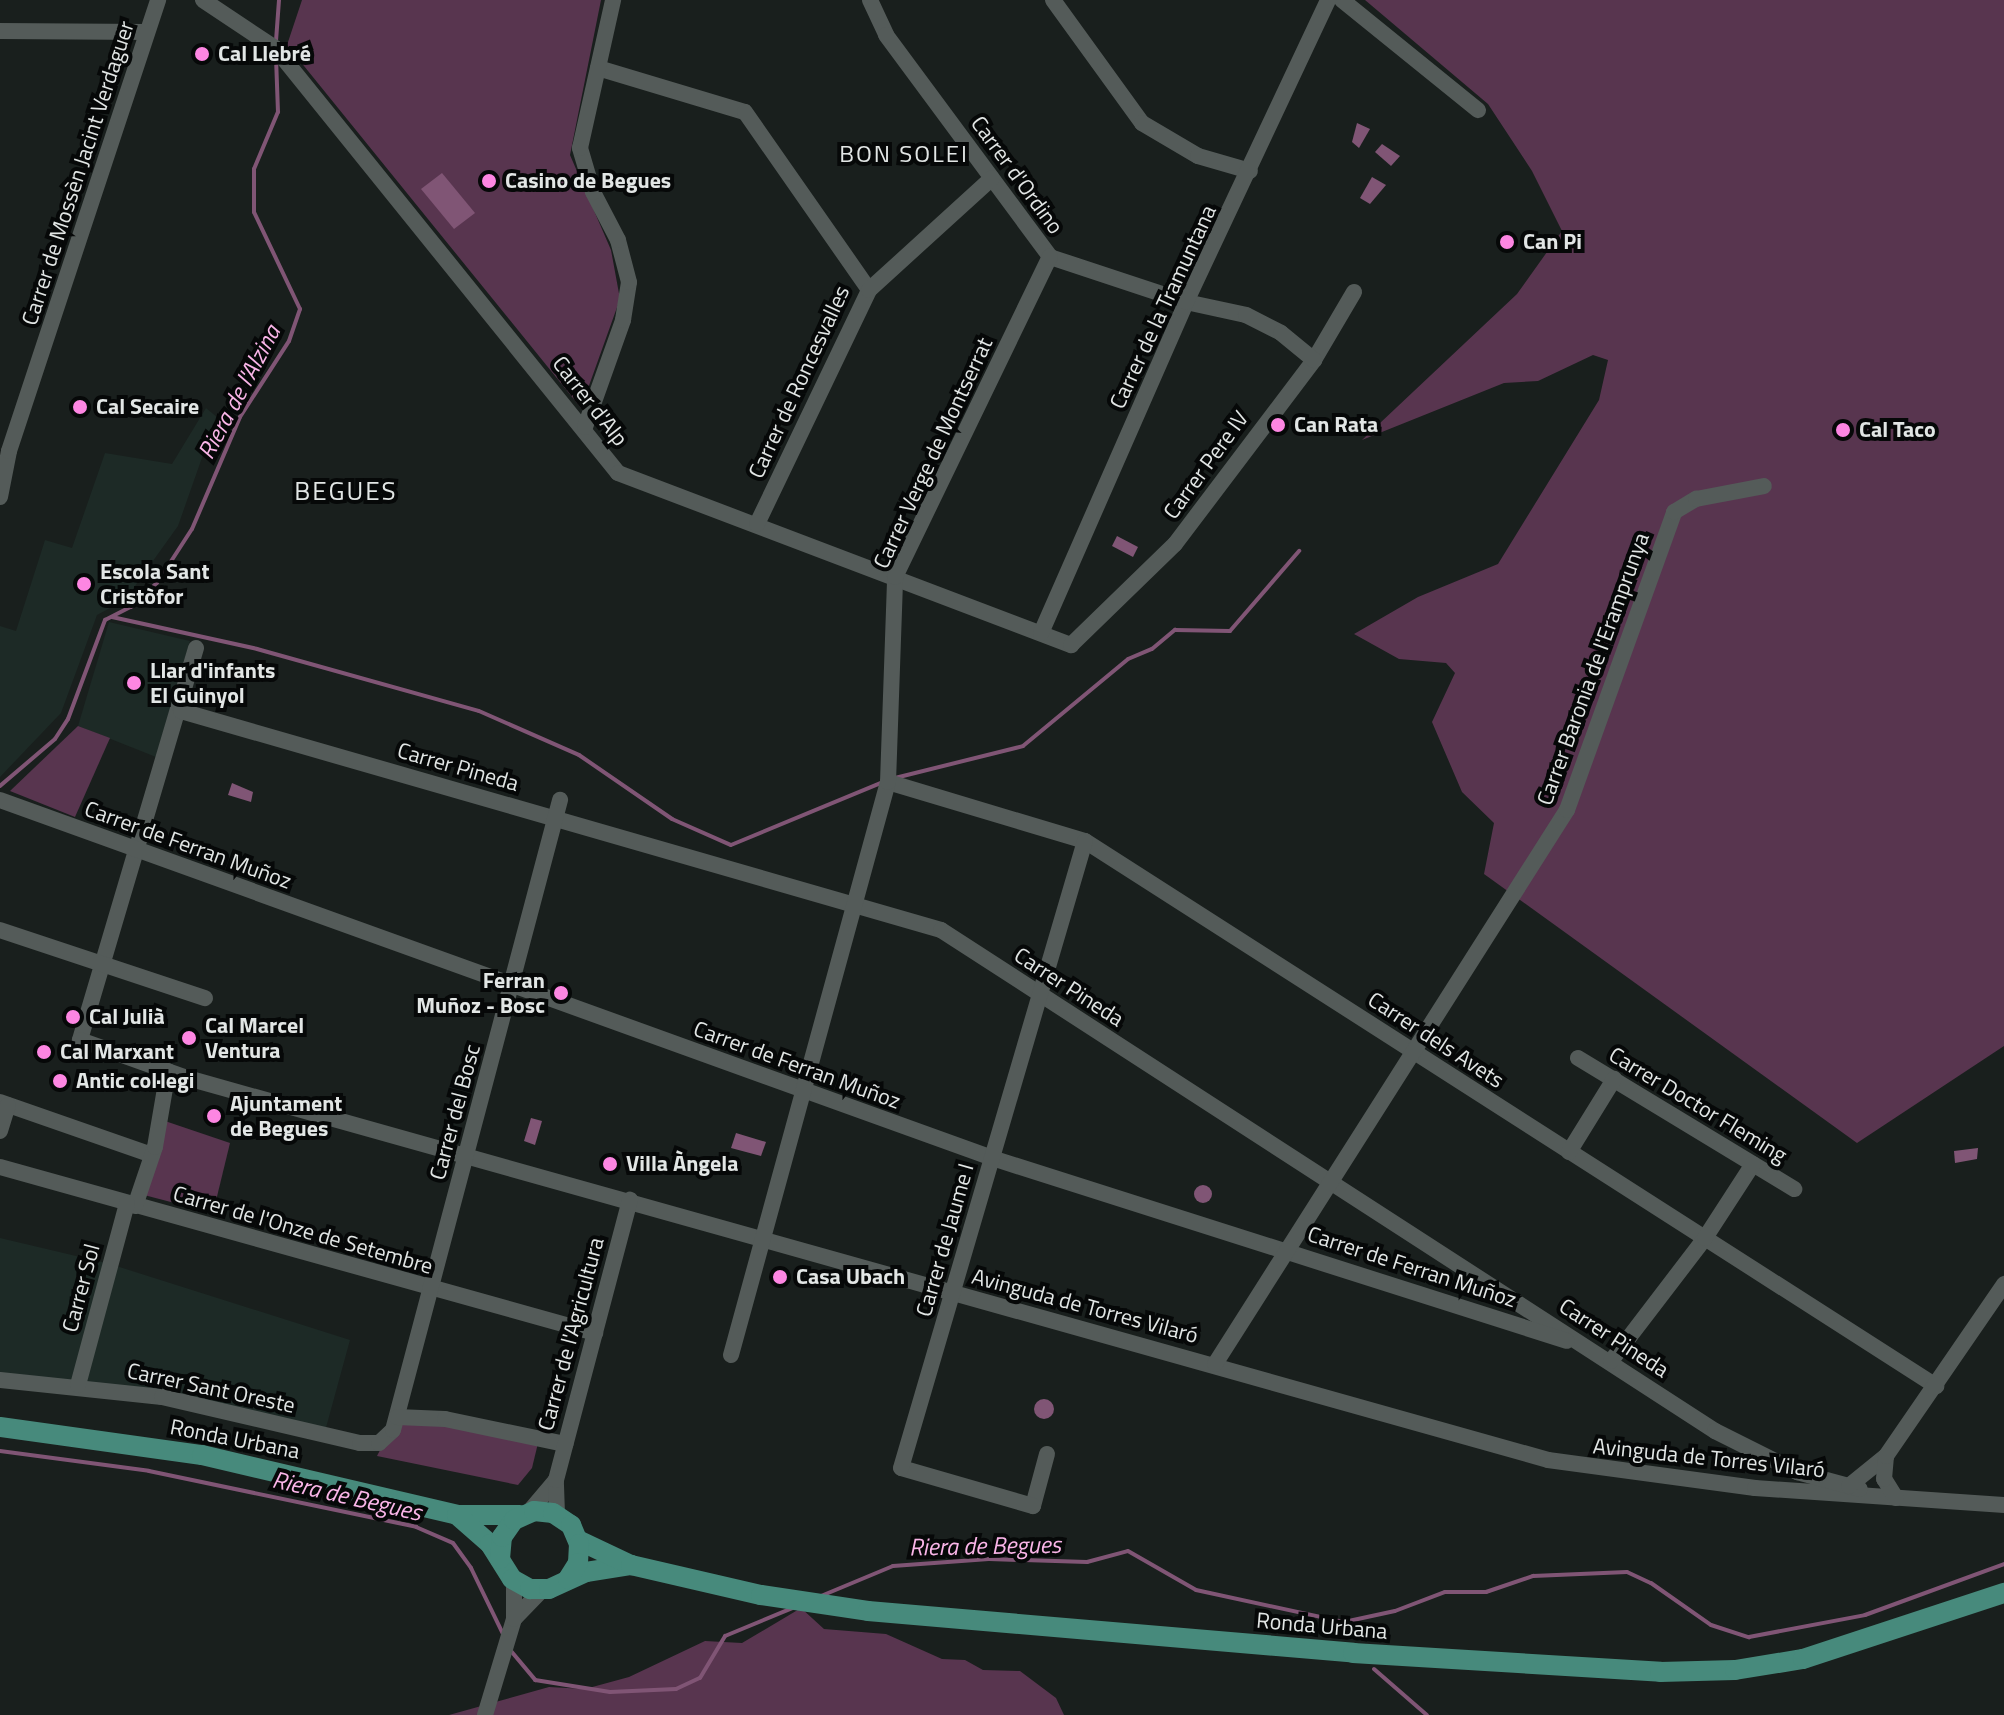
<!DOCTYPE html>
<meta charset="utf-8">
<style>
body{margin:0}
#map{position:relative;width:2004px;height:1715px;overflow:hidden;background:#191f1d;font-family:"Titillium Web",sans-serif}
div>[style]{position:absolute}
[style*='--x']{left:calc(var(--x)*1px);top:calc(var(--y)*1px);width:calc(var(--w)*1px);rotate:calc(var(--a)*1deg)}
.built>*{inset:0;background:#1d2a26}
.green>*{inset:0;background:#58354f}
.water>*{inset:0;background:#805575}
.round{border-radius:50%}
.stream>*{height:4px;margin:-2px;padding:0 2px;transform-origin:2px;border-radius:2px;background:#805575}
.minor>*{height:16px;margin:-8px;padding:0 8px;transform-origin:8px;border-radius:8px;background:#545b59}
.major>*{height:20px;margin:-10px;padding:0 10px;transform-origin:10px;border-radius:10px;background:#478a7c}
.dots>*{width:22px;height:22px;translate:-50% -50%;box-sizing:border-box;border:4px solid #060808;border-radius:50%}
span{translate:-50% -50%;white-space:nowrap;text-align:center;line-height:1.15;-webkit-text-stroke:8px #060808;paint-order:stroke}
.poi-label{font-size:22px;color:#e2e6e5;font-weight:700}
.left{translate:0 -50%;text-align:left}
.right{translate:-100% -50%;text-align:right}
.street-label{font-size:22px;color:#e2e6e5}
.neighbourhood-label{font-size:24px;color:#e2e6e5;letter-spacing:2px}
.water-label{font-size:24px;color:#fab5e8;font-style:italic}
.quarter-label{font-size:26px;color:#e2e6e5;letter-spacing:2px}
</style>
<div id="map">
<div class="built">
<i style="clip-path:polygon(206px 408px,224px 423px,204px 452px,178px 526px,125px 600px,97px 615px,61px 713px,0 777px,0 626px,16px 631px,45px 540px,72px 548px,105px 453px,172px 464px)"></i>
<i style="clip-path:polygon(109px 622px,190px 641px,156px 757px,78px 726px)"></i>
<i style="clip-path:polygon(0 1238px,110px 1264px,350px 1340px,324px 1435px,247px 1416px,0 1380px)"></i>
</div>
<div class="green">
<i style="clip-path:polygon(302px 0,601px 0,570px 155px,611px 250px,620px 299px,581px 408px,287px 45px)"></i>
<i style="clip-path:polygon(1365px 0,2004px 0,2004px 1046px,1857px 1143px,1484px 874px,1494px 823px,1462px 792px,1432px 722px,1455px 673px,1446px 663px,1399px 659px,1354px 634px,1418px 597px,1498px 564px,1599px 400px,1608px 360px,1593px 355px,1538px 381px,1504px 383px,1362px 440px,1517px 294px,1562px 231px,1532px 171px,1488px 104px)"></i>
<i style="clip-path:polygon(78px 726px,110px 738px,75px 817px,10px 791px)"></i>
<i style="clip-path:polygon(165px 1121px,230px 1143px,213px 1213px,144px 1195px)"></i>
<i style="clip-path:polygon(397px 1417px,539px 1439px,532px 1468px,518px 1485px,377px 1456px)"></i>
<i style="clip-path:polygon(801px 1608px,824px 1629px,886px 1634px,942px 1659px,965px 1660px,983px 1670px,1020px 1671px,1056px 1698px,1064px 1715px,449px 1715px,549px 1687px,585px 1689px,629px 1677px,705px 1641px,742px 1643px)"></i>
</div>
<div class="water">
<i style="clip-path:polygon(1357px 123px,1370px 129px,1359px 148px,1352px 142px)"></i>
<i style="clip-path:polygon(1382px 144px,1400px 156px,1391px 166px,1375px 152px)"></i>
<i style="clip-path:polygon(442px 173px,475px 213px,454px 229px,421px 189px)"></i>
<i style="clip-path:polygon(1372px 177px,1386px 185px,1370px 204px,1360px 198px)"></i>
<i style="clip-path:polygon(1117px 536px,1138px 547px,1133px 557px,1112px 546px)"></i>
<i style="clip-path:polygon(232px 783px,253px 792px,251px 802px,228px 795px)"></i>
<i style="clip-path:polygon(531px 1118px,542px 1121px,535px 1145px,524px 1141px)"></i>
<i style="clip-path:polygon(736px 1133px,766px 1142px,761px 1156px,731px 1148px)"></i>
<i style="clip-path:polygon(1978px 1148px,1977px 1159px,1955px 1163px,1954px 1151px)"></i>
<i class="round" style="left:1194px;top:1185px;width:18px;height:18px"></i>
<i class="round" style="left:1034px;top:1399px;width:20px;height:20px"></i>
</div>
<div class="stream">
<i style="--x:276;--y:41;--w:41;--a:-85.8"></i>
<i style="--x:112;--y:617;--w:148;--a:12.4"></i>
<i style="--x:257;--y:649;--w:230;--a:15.6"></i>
<i style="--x:479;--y:711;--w:109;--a:23.7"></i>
<i style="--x:579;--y:755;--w:113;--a:34.5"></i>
<i style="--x:672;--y:819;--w:64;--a:23.8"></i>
<i style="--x:731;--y:845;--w:165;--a:-22.5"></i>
<i style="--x:895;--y:778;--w:132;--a:-14"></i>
<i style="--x:1023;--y:746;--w:136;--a:-39.6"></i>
<i style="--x:1128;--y:659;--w:26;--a:-23"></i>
<i style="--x:1152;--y:649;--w:30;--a:-40"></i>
<i style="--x:1175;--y:630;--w:55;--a:1"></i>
<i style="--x:1230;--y:631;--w:106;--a:-49.2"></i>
<i style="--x:0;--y:786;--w:72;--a:-40.5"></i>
<i style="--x:55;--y:739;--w:24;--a:-57"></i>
<i style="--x:68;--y:719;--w:106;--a:-69.5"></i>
<i style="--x:105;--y:620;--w:29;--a:-27"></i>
<i style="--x:131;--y:607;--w:35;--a:-43"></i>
<i style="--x:157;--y:583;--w:64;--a:-57.1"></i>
<i style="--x:192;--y:529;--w:122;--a:-66.8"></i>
<i style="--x:240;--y:417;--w:90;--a:-57.2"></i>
<i style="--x:289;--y:341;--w:34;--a:-71"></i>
<i style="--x:300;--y:309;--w:107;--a:-115.4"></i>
<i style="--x:254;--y:212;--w:43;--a:-90"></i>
<i style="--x:254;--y:169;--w:62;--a:-67.2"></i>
<i style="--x:278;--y:112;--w:54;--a:-92.1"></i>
<i style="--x:0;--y:1451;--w:150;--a:7.6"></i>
<i style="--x:149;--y:1471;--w:273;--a:11.8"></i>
<i style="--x:416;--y:1527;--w:40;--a:23.4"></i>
<i style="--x:453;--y:1543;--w:31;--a:54"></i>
<i style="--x:471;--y:1568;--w:76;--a:64.1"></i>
<i style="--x:821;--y:1596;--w:78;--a:-22.6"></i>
<i style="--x:893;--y:1566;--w:96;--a:-4.2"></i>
<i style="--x:989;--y:1559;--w:98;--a:1.8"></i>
<i style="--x:1087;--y:1562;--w:42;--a:-15"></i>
<i style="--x:1128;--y:1551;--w:78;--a:29.8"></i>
<i style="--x:1196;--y:1590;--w:151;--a:12.2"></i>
<i style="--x:1344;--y:1622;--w:52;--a:-12.2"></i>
<i style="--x:1395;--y:1611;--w:53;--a:-20.8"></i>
<i style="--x:1445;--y:1592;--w:41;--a:0"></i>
<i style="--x:1486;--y:1592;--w:50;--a:-18.8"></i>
<i style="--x:1533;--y:1576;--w:94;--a:-2.4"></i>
<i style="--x:1627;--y:1572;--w:26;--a:25"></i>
<i style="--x:1651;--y:1583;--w:73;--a:35"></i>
<i style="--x:1711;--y:1625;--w:40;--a:18"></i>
<i style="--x:1749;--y:1637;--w:118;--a:-10.7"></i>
<i style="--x:1865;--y:1615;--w:148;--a:-20.1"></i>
<i style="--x:1337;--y:1621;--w:13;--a:42"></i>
<i style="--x:511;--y:1651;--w:38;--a:50"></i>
<i style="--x:535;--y:1680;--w:76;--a:9.1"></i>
<i style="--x:610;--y:1692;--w:66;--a:-2.6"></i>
<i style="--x:676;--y:1689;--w:26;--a:-25"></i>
<i style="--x:700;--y:1678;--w:49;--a:-59.2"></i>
<i style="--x:725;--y:1636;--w:76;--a:-22.5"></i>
<i style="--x:1374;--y:1669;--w:70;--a:41"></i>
</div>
<div class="minor">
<i style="--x:203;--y:0;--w:87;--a:33.7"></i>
<i style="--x:275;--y:48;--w:546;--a:51.09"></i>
<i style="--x:618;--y:473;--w:485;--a:20.8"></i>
<i style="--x:1071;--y:645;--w:145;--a:-44.2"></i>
<i style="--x:1175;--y:544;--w:231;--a:-52.9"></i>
<i style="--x:1314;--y:360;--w:79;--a:-59.5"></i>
<i style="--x:870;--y:0;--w:38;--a:65"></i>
<i style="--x:886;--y:35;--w:276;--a:53.5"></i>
<i style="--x:1050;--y:257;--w:143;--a:18.3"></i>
<i style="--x:1186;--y:302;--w:61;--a:12.2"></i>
<i style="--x:1246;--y:315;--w:39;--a:27"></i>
<i style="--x:1281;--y:333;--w:43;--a:39.3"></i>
<i style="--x:1053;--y:0;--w:152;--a:54.1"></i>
<i style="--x:1142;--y:123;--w:65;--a:30.5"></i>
<i style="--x:1198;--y:156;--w:54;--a:16.1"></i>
<i style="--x:1342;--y:0;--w:175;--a:39"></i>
<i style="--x:0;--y:31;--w:147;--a:0.4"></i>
<i style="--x:598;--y:68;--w:153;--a:16.7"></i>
<i style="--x:745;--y:112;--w:217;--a:55.1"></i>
<i style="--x:585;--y:427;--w:114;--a:-70.4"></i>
<i style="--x:623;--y:320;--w:38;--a:-81"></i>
<i style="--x:629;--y:282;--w:43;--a:-104.7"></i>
<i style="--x:618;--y:240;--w:54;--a:-117.5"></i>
<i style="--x:593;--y:192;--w:46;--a:-106.5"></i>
<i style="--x:580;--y:148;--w:152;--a:-77.4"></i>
<i style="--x:0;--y:497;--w:47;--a:-78.9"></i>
<i style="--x:9;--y:451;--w:475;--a:-71.7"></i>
<i style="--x:757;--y:524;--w:259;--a:-64.4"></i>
<i style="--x:869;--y:290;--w:166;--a:-42.3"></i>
<i style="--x:1041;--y:633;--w:361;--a:-66.3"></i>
<i style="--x:1186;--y:302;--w:334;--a:-64.8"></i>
<i style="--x:196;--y:648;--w:409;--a:106.5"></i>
<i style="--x:80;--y:1040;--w:110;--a:19.6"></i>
<i style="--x:184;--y:1077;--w:1417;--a:15.68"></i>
<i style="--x:1548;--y:1460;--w:209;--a:7.7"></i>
<i style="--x:1755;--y:1488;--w:250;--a:3.9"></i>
<i style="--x:181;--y:711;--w:791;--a:16.07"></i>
<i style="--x:941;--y:930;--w:922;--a:32.91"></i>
<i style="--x:1715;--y:1431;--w:92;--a:26.6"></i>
<i style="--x:1797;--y:1472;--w:65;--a:15.1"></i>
<i style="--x:888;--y:782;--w:206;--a:16.7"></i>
<i style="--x:1085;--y:841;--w:1011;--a:32.64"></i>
<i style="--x:0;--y:800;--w:1055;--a:19.84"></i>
<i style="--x:992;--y:1158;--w:603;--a:17.65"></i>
<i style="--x:0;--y:930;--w:216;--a:18.4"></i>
<i style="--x:1578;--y:1058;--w:253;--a:31.2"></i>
<i style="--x:0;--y:1102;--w:161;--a:19.2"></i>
<i style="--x:0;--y:1131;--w:27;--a:-73"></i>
<i style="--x:1569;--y:1152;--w:86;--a:-58.3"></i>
<i style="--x:0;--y:1167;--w:618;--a:15.59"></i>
<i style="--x:135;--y:1206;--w:62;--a:-71.3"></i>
<i style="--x:155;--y:1147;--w:77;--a:-80.3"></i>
<i style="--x:731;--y:1355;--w:594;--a:-74.68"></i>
<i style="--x:888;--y:782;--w:205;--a:-88"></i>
<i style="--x:895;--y:577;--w:356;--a:-64.2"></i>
<i style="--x:1611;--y:1361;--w:155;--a:-52.6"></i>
<i style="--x:1705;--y:1238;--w:88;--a:-57"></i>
<i style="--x:1215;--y:1364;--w:656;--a:-57.57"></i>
<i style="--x:1567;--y:810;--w:317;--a:-70.2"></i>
<i style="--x:1674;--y:512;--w:26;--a:-31"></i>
<i style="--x:1696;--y:499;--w:69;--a:-10.8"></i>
<i style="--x:0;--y:1380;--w:163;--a:6"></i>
<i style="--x:162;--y:1397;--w:203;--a:13.1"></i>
<i style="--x:360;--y:1443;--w:19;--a:0"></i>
<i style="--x:379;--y:1443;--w:19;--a:-43"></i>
<i style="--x:393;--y:1430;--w:652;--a:-75.15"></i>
<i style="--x:78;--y:1385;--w:188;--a:-74.9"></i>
<i style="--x:397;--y:1417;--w:48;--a:2.4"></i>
<i style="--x:445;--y:1419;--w:123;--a:11.8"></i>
<i style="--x:1047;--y:1454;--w:54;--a:105.1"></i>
<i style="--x:1033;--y:1506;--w:137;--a:-163.9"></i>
<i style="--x:901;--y:1468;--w:653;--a:-73.65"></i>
<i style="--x:1849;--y:1486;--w:48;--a:-39"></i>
<i style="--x:1896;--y:1498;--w:22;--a:-122"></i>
<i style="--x:1884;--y:1479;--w:23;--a:-85"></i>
<i style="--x:1886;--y:1456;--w:209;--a:-55.5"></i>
<i style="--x:529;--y:1512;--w:42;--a:-49.8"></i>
<i style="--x:557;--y:1514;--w:34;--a:-92"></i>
<i style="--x:556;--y:1480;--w:290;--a:-75.2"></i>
<i style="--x:514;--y:1619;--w:39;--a:-46"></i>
<i style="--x:485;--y:1715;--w:100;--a:-73.2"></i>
<i style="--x:514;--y:1619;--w:38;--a:-90"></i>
</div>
<div class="major">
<i style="--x:0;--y:1427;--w:204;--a:7.9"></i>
<i style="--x:202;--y:1455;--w:262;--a:13.2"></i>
<i style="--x:457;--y:1515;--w:63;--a:0"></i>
<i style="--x:457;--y:1515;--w:44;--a:41.3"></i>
<i style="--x:490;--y:1544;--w:41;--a:57.8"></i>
<i style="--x:512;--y:1579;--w:21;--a:29"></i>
<i style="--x:530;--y:1589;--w:19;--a:0"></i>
<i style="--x:549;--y:1589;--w:41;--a:-24.7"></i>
<i style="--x:586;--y:1572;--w:46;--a:-8.8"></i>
<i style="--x:578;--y:1540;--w:59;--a:25.3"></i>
<i style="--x:631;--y:1565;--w:133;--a:13"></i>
<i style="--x:761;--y:1595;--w:108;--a:8.5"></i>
<i style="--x:868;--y:1611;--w:487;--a:4.9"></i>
<i style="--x:1353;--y:1653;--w:308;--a:3.5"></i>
<i style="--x:1660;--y:1672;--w:75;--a:-1.5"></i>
<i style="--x:1735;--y:1670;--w:69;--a:-9.2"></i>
<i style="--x:1803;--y:1659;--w:212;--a:-18.2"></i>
<i style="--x:500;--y:1559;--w:22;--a:-85"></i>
<i style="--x:502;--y:1537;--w:21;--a:-55"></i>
<i style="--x:514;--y:1520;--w:22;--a:-24"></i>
<i style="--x:534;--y:1511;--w:19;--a:6"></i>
<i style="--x:553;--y:1513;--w:22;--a:34"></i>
<i style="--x:571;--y:1525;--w:21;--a:67"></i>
<i style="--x:579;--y:1544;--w:19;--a:93"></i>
<i style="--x:578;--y:1563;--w:19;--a:122"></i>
</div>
<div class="dots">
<i style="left:202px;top:54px;background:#fd86e2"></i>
<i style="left:489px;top:181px;background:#fd86e2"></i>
<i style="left:1507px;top:242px;background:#fd86e2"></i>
<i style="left:80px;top:407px;background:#fd86e2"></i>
<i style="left:1278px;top:425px;background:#fd86e2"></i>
<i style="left:1843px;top:430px;background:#fd86e2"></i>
<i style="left:84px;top:584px;background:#fd86e2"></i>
<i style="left:134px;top:683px;background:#fd86e2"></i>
<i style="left:561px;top:993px;background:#fd86e2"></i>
<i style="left:73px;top:1017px;background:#fd86e2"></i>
<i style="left:189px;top:1038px;background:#fd86e2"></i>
<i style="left:44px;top:1052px;background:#fd86e2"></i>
<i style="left:60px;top:1081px;background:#fd86e2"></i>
<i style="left:214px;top:1116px;background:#fd86e2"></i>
<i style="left:610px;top:1164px;background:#fd86e2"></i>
<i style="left:780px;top:1277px;background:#fd86e2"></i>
</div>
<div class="poi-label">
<span class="left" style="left:218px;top:54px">Cal Llebré</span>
<span class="left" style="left:505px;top:181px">Casino de Begues</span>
<span class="left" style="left:1523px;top:242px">Can Pi</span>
<span class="left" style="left:96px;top:407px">Cal Secaire</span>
<span class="left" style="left:1294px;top:425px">Can Rata</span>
<span class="left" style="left:1859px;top:430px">Cal Taco</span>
<span class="left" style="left:100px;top:584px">Escola Sant<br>Cristòfor</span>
<span class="left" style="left:150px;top:683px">Llar d'infants<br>El Guinyol</span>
<span class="right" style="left:545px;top:993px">Ferran<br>Muñoz - Bosc</span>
<span class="left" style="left:89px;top:1017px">Cal Julià</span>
<span class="left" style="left:205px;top:1038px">Cal Marcel<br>Ventura</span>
<span class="left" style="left:60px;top:1052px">Cal Marxant</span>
<span class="left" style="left:76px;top:1081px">Antic col·legi</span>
<span class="left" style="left:230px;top:1116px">Ajuntament<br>de Begues</span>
<span class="left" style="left:626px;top:1164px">Villa Àngela</span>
<span class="left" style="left:796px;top:1277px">Casa Ubach</span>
</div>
<div class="street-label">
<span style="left:78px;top:173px;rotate:-72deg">Carrer de Mossèn Jacint Verdaguer</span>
<span style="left:1017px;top:175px;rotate:54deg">Carrer d'Ordino</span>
<span style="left:1163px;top:307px;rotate:-65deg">Carrer de la Tramuntana</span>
<span style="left:799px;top:382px;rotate:-65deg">Carrer de Roncesvalles</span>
<span style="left:590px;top:401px;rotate:52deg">Carrer d'Alp</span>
<span style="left:933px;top:453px;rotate:-65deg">Carrer Verge de Montserrat</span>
<span style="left:1206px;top:465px;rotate:-54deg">Carrer Pere IV</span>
<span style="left:1593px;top:669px;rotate:-70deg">Carrer Baronia de l'Eramprunya</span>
<span style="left:458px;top:767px;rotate:16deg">Carrer Pineda</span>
<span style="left:188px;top:845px;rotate:20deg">Carrer de Ferran Muñoz</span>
<span style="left:1069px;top:987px;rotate:33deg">Carrer Pineda</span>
<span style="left:1436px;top:1040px;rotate:33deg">Carrer dels Avets</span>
<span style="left:797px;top:1065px;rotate:20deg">Carrer de Ferran Muñoz</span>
<span style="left:1698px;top:1105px;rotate:31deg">Carrer Doctor Fleming</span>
<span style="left:455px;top:1112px;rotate:-75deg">Carrer del Bosc</span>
<span style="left:303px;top:1230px;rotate:16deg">Carrer de l'Onze de Setembre</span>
<span style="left:945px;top:1240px;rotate:-74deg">Carrer de Jaume I</span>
<span style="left:1412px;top:1267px;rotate:18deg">Carrer de Ferran Muñoz</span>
<span style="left:81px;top:1288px;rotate:-75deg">Carrer Sol</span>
<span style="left:1085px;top:1306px;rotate:15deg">Avinguda de Torres Vilaró</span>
<span style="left:571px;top:1334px;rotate:-75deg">Carrer de l'Agricultura</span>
<span style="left:1614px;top:1338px;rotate:33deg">Carrer Pineda</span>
<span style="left:211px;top:1388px;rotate:12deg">Carrer Sant Oreste</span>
<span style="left:235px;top:1439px;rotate:11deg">Ronda Urbana</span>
<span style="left:1709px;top:1458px;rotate:6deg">Avinguda de Torres Vilaró</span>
<span style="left:1322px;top:1626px;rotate:5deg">Ronda Urbana</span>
</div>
<div class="neighbourhood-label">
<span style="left:904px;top:154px">BON SOLEI</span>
</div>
<div class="water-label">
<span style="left:239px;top:392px;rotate:-62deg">Riera de l'Alzina</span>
<span style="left:347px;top:1496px;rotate:13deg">Riera de Begues</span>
<span style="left:985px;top:1546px;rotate:-1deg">Riera de Begues</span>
</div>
<div class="quarter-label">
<span style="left:346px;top:491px">BEGUES</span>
</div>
</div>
